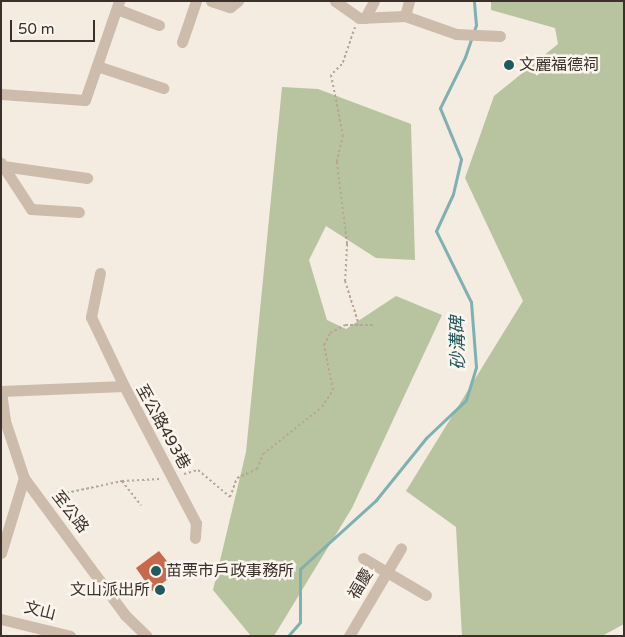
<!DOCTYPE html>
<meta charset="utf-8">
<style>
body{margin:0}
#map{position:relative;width:625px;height:637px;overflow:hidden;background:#f4ebe1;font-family:"Varela Round","Noto Sans TC",sans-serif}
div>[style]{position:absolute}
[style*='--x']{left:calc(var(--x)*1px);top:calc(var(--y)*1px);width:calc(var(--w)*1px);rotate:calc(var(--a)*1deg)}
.green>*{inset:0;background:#b8c4a0}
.stream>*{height:3px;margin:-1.5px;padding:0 1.5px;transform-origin:1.5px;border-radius:1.5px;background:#7fb0b2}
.building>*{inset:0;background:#c8694b}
.path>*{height:2px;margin-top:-1px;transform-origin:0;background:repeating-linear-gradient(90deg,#b9a596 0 2.5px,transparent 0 5px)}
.minor>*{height:11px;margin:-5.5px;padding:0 5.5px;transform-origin:5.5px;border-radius:5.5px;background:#cdbbac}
.dots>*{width:14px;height:14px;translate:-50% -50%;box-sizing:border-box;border:2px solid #fbf5ee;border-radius:50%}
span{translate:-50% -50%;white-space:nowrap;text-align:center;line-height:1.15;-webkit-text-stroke:5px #fbf5ee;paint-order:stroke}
.poi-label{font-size:16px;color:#3b302b}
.left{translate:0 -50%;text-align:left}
.right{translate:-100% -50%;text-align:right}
.street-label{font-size:16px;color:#3b302b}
.water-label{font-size:18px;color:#1f5a5e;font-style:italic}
.frame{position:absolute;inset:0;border:2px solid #3b302b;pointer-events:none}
.scale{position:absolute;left:10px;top:20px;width:85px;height:22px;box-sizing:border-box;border:2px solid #3b302b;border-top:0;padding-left:6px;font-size:15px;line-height:18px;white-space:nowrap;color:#3b302b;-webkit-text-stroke:4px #fbf5ee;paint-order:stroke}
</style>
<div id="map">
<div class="green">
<i style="clip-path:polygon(491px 1px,624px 1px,624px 624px,602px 636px,462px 636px,456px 527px,406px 491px,523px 301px,465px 178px,494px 96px,558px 44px,555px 28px,491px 10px)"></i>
<i style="clip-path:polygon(282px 87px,318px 89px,411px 124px,415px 260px,376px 258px,326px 226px,309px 260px,327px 320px,346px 329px,396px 296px,442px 315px,352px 508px,274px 636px,251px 636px,213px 590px,246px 452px)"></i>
</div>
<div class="stream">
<i style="--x:288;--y:636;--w:18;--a:-49"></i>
<i style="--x:300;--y:622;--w:53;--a:-90"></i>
<i style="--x:300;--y:569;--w:103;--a:-42.2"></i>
<i style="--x:376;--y:500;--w:80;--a:-51.1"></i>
<i style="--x:426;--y:438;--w:55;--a:-43.5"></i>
<i style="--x:466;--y:400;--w:34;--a:-73"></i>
<i style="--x:476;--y:367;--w:65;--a:-94.4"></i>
<i style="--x:471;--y:302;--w:79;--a:-116.2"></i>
<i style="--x:436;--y:231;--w:41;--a:-65.3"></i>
<i style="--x:453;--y:194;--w:36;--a:-77"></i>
<i style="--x:461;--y:159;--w:55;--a:-112.4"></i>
<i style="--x:440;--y:108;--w:57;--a:-63.9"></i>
<i style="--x:465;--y:57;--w:34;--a:-71"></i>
<i style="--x:476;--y:25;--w:24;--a:-95"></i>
</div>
<div class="building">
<i style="clip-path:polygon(159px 551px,176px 573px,152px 591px,136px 568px)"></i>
</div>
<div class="path">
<i style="--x:355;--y:27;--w:39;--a:109"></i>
<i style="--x:342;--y:64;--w:16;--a:135"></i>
<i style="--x:331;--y:75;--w:61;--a:78.7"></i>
<i style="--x:343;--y:135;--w:28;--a:103"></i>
<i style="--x:337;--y:162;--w:83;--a:83"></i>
<i style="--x:347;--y:244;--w:37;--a:93"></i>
<i style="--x:345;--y:281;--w:46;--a:72.3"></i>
<i style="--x:184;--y:474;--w:15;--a:-16"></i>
<i style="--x:198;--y:470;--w:42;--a:40.2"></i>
<i style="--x:230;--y:497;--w:20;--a:-70"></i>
<i style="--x:237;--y:478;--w:22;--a:-24"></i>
<i style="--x:257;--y:469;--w:16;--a:-68"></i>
<i style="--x:263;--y:454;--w:75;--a:-38.5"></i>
<i style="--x:322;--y:407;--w:20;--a:-57"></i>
<i style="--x:333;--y:390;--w:46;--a:-101.3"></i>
<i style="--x:324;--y:345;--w:13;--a:-63"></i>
<i style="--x:330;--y:333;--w:17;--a:-28"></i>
<i style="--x:345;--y:325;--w:29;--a:0"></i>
<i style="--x:122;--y:481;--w:38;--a:-3"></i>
<i style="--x:52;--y:496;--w:72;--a:-12.1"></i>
<i style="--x:122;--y:481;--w:31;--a:52"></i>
</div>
<div class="minor">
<i style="--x:211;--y:1;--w:20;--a:18"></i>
<i style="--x:230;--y:7;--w:10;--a:-37"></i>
<i style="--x:335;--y:1;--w:29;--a:35"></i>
<i style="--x:359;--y:18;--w:46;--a:-2.5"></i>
<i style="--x:405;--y:16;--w:54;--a:19.4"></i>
<i style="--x:456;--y:34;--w:44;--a:2.6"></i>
<i style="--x:117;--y:9;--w:45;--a:20.9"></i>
<i style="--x:405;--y:16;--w:16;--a:-75"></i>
<i style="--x:365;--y:18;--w:19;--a:-62"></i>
<i style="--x:182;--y:42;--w:43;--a:-71.1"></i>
<i style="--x:97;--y:66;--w:70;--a:18.4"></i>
<i style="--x:1;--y:94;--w:84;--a:4.1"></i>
<i style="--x:85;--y:100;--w:105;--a:-71"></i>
<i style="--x:1;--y:163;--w:55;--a:56.9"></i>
<i style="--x:31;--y:209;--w:48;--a:3.6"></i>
<i style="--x:3;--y:166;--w:85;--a:8.1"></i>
<i style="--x:100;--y:273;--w:45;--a:101.6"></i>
<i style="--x:91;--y:317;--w:76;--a:64.4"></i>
<i style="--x:1;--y:391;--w:123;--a:-2.3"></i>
<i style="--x:124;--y:386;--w:155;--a:62.3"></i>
<i style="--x:196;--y:523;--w:15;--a:94"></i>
<i style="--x:1;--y:392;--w:29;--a:82"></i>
<i style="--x:5;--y:421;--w:60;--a:71.6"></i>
<i style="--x:24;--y:478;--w:170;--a:53.6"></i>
<i style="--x:125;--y:615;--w:30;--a:44"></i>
<i style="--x:1;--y:553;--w:78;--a:-73"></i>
<i style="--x:363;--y:558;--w:73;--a:30.4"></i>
<i style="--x:1;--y:619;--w:71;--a:13.8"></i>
<i style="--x:349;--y:636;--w:102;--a:-59.4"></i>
</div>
<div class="dots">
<i style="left:509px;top:65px;background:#1f5a5e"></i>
<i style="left:156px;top:571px;background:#1f5a5e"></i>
<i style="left:160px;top:590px;background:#1f5a5e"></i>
</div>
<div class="poi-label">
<span class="left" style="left:519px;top:65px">文麗福德祠</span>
<span class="left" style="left:166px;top:571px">苗栗市戶政事務所</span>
<span class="right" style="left:150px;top:590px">文山派出所</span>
</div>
<div class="street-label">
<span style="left:163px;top:427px;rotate:61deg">至公路493巷</span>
<span style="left:70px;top:512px;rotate:52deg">至公路</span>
<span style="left:361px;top:584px;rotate:-59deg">福慶</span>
<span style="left:40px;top:611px;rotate:14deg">文山</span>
</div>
<div class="water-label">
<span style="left:458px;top:343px;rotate:-91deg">砂溝碑</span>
</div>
<div class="frame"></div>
<div class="scale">50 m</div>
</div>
